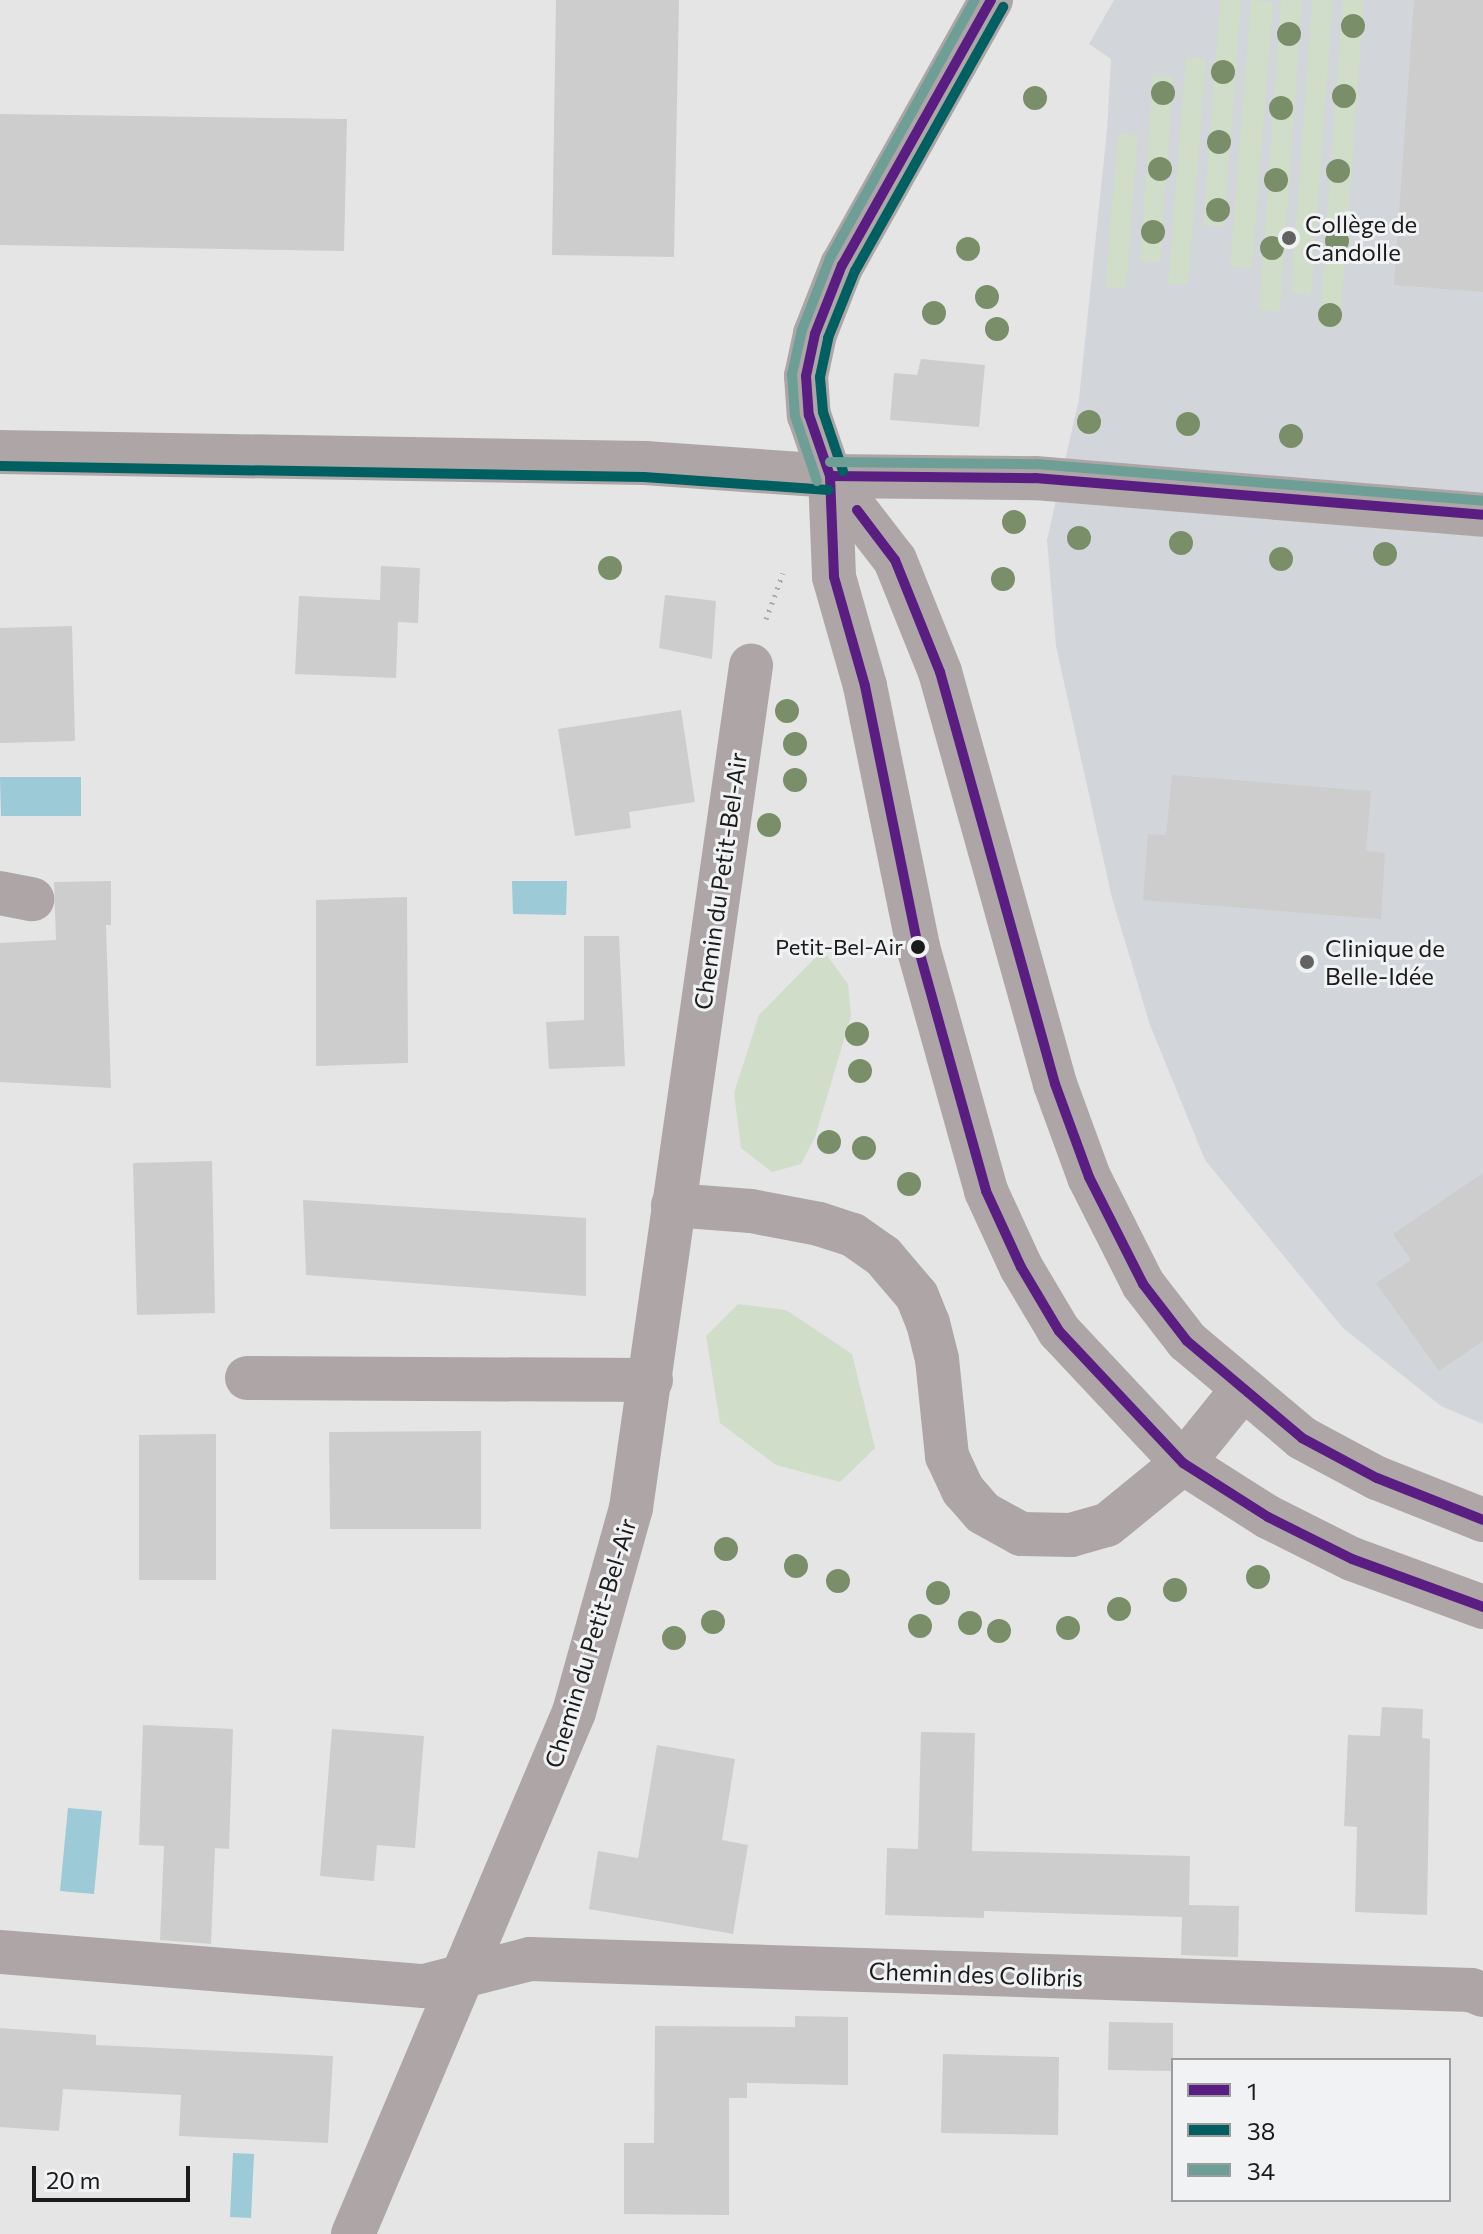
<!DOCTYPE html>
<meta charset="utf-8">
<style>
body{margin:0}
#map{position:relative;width:1483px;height:2234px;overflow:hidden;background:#e5e5e6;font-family:Commissioner,sans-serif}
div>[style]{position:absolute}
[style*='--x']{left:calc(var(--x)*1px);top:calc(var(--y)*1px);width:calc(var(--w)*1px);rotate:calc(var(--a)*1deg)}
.built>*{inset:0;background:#d2d5da}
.green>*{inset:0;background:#d0ddc9}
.water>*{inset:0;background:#9ccad7}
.building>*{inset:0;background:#cdcdcd}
.path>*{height:5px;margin-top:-2.5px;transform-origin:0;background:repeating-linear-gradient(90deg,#aea9aa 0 2px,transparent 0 8px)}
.minor>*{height:44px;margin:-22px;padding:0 22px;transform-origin:22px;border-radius:22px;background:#aea6a6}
.bus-1>*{height:10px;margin:-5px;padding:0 5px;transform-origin:5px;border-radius:5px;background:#5a1e82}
.bus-2>*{height:10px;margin:-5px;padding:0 5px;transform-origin:5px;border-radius:5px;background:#005f61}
.bus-3>*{height:10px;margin:-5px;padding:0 5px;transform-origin:5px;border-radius:5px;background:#6e9f96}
.trees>*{width:24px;height:24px;margin:-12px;border-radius:50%;background:#7a8f69}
.dots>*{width:22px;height:22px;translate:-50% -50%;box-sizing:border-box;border:4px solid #f1f2f4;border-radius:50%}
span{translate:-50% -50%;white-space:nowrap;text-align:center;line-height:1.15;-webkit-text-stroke:6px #f1f2f4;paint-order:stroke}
.bus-label{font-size:22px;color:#1b1b1c}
.right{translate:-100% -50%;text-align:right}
.poi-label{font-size:24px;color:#1b1b1c}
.left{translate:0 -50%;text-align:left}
.street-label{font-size:24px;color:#1b1b1c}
.legend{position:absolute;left:1171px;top:2058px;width:280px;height:144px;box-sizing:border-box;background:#f1f2f4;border:2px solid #9b9c9e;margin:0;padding:10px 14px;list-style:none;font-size:24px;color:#1b1b1c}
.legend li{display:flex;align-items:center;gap:16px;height:40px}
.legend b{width:40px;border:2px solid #9b9c9e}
.scale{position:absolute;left:32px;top:2166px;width:158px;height:36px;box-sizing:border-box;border:4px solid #1b1b1c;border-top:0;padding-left:10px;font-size:24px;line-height:28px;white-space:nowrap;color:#1b1b1c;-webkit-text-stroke:6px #f1f2f4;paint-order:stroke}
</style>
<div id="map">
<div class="built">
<i style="clip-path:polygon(1114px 0,1483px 0,1483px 1424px,1441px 1406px,1343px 1328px,1205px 1160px,1150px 1025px,1112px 898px,1056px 646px,1047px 540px,1079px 399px,1107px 130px,1111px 59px,1089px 44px)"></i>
</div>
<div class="green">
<i style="clip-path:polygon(1220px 0,1241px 0,1224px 226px,1203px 225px)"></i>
<i style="clip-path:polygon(1251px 0,1273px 2px,1252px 268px,1230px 266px)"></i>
<i style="clip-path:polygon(1281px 0,1302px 0,1280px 312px,1259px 310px)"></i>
<i style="clip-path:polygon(1312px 0,1333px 0,1311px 295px,1291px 293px)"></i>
<i style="clip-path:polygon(1343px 0,1364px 0,1340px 327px,1319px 326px)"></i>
<i style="clip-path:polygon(1186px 58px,1206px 59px,1188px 285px,1168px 284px)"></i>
<i style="clip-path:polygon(1153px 75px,1173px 77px,1160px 262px,1140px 261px)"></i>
<i style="clip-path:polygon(1118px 134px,1138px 135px,1126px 289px,1105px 287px)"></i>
<i style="clip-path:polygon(823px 950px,848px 984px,851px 1016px,815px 1137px,801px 1164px,772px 1172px,741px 1148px,734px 1093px,759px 1015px)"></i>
<i style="clip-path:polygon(738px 1304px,786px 1310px,852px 1354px,875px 1448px,840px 1482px,776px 1465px,720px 1423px,706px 1336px)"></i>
</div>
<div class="water">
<i style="clip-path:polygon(0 777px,81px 777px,81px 816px,1px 816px)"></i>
<i style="clip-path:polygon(512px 881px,567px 881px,566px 915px,513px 914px)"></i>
<i style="clip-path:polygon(68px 1808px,102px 1811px,94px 1894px,60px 1891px)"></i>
<i style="clip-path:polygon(233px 2153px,254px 2154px,251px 2218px,230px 2217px)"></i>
</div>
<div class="building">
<i style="clip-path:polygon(556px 0,679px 0,674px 257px,552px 255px)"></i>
<i style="clip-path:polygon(1414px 0,1483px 0,1483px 292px,1394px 285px)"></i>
<i style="clip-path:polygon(0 114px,347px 119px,344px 251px,0 245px)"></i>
<i style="clip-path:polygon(921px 359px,985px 365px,979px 427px,890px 420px,894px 373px,917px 375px)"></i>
<i style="clip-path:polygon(381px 566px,420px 568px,418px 623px,398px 622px,396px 678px,295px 674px,299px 596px,380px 600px)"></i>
<i style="clip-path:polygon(665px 595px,716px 601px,712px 659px,659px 648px)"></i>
<i style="clip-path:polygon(72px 626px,75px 741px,0 743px,0 628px)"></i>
<i style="clip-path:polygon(681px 710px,695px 802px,629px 812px,631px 828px,575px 836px,558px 729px)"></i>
<i style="clip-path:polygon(1172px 775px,1371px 791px,1366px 851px,1385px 853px,1381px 919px,1143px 900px,1148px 834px,1166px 835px)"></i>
<i style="clip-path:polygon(111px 881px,111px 925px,106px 925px,111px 1088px,0 1082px,0 943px,56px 940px,54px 882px)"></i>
<i style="clip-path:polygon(407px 897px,408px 1063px,316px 1066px,316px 900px)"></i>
<i style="clip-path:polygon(584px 936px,619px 936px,625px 1066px,549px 1069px,546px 1022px,584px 1020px)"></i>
<i style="clip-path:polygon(212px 1161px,215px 1313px,137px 1315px,133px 1163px)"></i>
<i style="clip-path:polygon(1483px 1173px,1483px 1341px,1439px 1371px,1376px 1283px,1411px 1260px,1393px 1234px)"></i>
<i style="clip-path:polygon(303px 1200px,586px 1218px,586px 1296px,306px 1275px)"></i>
<i style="clip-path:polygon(481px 1431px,481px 1529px,330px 1529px,329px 1432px)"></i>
<i style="clip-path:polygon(216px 1434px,216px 1580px,139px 1580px,139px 1435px)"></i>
<i style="clip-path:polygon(1382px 1707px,1423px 1709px,1422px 1738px,1430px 1739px,1427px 1915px,1355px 1912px,1357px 1827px,1344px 1826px,1348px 1735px,1380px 1736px)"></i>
<i style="clip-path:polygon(143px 1725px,233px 1729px,229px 1849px,215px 1848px,211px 1944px,160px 1940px,164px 1846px,139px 1845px)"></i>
<i style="clip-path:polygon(332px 1729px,424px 1736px,415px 1848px,377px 1845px,374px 1881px,320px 1876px)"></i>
<i style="clip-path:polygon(921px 1732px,975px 1733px,972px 1851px,1190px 1856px,1189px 1905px,1239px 1906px,1238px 1957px,1181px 1955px,1182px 1917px,984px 1911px,984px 1918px,885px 1915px,887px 1848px,918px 1849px)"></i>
<i style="clip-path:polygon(657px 1745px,735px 1759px,722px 1840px,748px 1845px,733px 1934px,589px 1909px,598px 1851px,638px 1858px)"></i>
<i style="clip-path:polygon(795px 2016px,848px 2017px,848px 2085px,747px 2083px,747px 2098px,729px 2098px,729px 2215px,624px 2214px,624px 2143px,654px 2143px,655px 2026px,795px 2027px)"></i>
<i style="clip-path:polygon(1109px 2022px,1173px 2023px,1173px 2071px,1108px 2070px)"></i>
<i style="clip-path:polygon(0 2028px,96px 2035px,96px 2045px,333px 2056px,328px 2143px,179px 2136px,181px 2095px,63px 2089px,59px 2131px,0 2127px)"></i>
<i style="clip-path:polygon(943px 2054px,1059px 2057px,1058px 2135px,941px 2133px)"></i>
</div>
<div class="path">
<i style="--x:766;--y:619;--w:49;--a:-69.7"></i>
</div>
<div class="minor">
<i style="--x:991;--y:0;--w:304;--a:119.3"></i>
<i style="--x:842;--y:265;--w:74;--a:111.4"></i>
<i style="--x:815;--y:334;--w:43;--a:102.1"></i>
<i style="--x:806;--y:376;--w:39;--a:86"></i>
<i style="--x:809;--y:415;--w:65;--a:71"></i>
<i style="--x:830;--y:476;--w:101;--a:87.7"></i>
<i style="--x:834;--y:577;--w:113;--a:74.1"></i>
<i style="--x:865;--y:686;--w:266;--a:78.5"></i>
<i style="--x:918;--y:947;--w:253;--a:74.4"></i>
<i style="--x:986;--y:1191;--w:84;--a:65.3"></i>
<i style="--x:1021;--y:1267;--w:74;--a:59.3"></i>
<i style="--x:1059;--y:1331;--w:181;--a:46.8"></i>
<i style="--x:1183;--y:1463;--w:101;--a:32.4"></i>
<i style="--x:1268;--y:1517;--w:94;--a:26.6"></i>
<i style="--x:1352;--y:1559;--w:140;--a:20.1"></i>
<i style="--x:0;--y:452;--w:645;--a:0.98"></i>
<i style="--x:645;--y:463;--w:185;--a:4"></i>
<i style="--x:830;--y:476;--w:205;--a:0.6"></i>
<i style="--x:1035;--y:478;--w:450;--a:4.7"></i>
<i style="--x:830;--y:476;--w:106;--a:52.3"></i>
<i style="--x:895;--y:560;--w:121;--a:68.1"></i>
<i style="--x:940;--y:672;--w:428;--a:74.4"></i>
<i style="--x:1055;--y:1084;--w:99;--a:69.9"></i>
<i style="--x:1089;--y:1177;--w:120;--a:63.2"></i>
<i style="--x:1143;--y:1284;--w:72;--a:52.3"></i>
<i style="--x:1187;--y:1341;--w:150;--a:40.1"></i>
<i style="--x:1302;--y:1438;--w:85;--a:28.1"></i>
<i style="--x:1377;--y:1478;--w:114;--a:21.6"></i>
<i style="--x:0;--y:893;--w:33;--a:11"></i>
<i style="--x:673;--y:1205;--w:78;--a:4.4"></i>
<i style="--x:751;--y:1211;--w:69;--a:10.8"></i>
<i style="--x:819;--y:1224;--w:36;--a:18"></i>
<i style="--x:853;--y:1235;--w:37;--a:35"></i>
<i style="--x:883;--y:1256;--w:52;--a:49.6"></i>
<i style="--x:917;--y:1296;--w:29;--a:68"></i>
<i style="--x:928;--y:1323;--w:37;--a:76"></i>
<i style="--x:937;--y:1359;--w:98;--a:84.1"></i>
<i style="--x:947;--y:1456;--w:38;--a:65"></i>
<i style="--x:963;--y:1490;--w:30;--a:49"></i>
<i style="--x:983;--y:1513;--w:43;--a:28.9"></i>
<i style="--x:1021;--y:1534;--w:50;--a:1.1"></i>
<i style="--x:1071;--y:1535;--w:37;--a:-16"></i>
<i style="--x:1107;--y:1525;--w:98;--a:-39.2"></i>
<i style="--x:1183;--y:1463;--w:94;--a:-51.1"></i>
<i style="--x:247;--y:1378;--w:404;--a:0.3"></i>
<i style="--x:0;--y:1952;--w:425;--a:4.6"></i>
<i style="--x:424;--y:1986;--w:109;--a:-14.3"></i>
<i style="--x:530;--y:1959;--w:942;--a:1.89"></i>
<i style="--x:1471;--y:1990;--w:13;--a:23"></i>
<i style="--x:353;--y:2234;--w:567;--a:-67.05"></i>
<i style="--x:574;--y:1712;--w:212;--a:-74.4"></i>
<i style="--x:631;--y:1508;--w:851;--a:-81.89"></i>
</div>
<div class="bus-1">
<i style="--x:991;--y:0;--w:304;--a:119.3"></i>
<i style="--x:842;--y:265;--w:74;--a:111.4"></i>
<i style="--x:815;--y:334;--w:43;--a:102.1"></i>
<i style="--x:806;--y:376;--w:39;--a:86"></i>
<i style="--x:809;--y:415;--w:65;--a:71"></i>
<i style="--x:830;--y:476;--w:101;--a:87.7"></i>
<i style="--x:834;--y:577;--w:113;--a:74.1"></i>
<i style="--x:865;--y:686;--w:266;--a:78.5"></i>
<i style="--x:918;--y:947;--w:253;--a:74.4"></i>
<i style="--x:986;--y:1191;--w:84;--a:65.3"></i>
<i style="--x:1021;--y:1267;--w:74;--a:59.3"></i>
<i style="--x:1059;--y:1331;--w:181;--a:46.8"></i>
<i style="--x:1183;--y:1463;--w:101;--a:32.4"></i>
<i style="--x:1268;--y:1517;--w:94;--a:26.6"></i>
<i style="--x:1352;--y:1559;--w:140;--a:20.1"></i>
<i style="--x:830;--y:476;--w:205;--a:0.6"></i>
<i style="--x:1035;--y:478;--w:450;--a:4.7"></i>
<i style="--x:857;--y:510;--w:63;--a:52.8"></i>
<i style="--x:895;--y:560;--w:121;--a:68.1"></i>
<i style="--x:940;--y:672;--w:428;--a:74.4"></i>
<i style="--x:1055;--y:1084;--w:99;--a:69.9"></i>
<i style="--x:1089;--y:1177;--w:120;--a:63.2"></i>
<i style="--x:1143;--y:1284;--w:72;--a:52.3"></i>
<i style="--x:1187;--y:1341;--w:150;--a:40.1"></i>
<i style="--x:1302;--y:1438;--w:85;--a:28.1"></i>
<i style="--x:1377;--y:1478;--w:114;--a:21.6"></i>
</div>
<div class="bus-2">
<i style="--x:0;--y:466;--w:644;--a:0.98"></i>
<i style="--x:644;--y:477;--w:185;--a:4"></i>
<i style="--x:843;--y:471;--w:62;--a:-108.7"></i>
<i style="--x:823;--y:412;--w:35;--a:-95"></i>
<i style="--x:820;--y:377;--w:40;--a:-78"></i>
<i style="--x:828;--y:338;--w:72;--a:-68.1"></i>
<i style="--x:855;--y:271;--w:303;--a:-60.7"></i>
</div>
<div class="bus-3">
<i style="--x:830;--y:462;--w:206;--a:0.6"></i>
<i style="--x:1036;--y:464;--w:449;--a:4.7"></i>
<i style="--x:817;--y:481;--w:69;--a:-108.7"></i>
<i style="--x:795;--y:416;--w:42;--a:-94.1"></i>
<i style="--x:792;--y:374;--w:45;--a:-77.2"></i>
<i style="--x:802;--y:330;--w:77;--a:-68.7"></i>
<i style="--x:830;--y:258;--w:296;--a:-60.7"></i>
</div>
<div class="trees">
<i style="left:1353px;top:26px"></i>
<i style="left:1289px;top:34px"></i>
<i style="left:1223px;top:72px"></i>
<i style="left:1163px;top:93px"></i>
<i style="left:1344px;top:96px"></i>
<i style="left:1035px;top:98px"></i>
<i style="left:1281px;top:108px"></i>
<i style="left:1219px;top:142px"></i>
<i style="left:1160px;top:169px"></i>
<i style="left:1338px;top:171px"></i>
<i style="left:1276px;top:180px"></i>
<i style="left:1218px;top:210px"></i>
<i style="left:1153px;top:232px"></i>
<i style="left:1337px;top:241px"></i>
<i style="left:1272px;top:248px"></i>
<i style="left:968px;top:249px"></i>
<i style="left:987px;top:297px"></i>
<i style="left:934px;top:313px"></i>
<i style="left:1330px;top:315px"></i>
<i style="left:997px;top:329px"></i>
<i style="left:1089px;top:422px"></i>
<i style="left:1188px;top:424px"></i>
<i style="left:1291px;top:436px"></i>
<i style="left:1014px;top:522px"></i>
<i style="left:1079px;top:538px"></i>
<i style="left:1181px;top:543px"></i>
<i style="left:1385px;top:554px"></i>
<i style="left:1281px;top:559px"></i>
<i style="left:610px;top:568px"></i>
<i style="left:1003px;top:579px"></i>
<i style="left:787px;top:711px"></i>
<i style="left:795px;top:744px"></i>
<i style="left:795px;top:780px"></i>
<i style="left:769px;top:825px"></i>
<i style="left:857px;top:1034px"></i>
<i style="left:860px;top:1071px"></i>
<i style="left:829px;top:1142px"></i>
<i style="left:864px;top:1148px"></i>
<i style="left:909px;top:1184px"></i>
<i style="left:726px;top:1549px"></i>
<i style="left:796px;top:1566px"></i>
<i style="left:1258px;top:1577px"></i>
<i style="left:838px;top:1581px"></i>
<i style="left:1175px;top:1590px"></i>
<i style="left:938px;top:1593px"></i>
<i style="left:1119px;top:1609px"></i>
<i style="left:713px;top:1622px"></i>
<i style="left:970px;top:1623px"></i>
<i style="left:920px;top:1626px"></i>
<i style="left:1068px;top:1628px"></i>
<i style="left:999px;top:1631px"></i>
<i style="left:674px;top:1638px"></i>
</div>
<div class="dots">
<i style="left:1289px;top:238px;background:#626263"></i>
<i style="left:918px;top:947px;background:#1b1b1c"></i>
<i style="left:1307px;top:962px;background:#626263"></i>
</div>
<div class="bus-label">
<span class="right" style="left:903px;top:947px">Petit-Bel-Air</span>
</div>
<div class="poi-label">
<span class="left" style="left:1305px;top:238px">Collège de<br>Candolle</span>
<span class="left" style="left:1325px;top:962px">Clinique de<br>Belle-Idée</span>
</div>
<div class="street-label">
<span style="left:720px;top:881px;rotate:-82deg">Chemin du Petit-Bel-Air</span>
<span style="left:590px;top:1643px;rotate:-73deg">Chemin du Petit-Bel-Air</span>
<span style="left:976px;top:1974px;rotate:2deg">Chemin des Colibris</span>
</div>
<ul class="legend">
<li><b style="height:10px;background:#5a1e82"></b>1</li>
<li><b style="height:10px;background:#005f61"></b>38</li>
<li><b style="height:10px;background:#6e9f96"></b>34</li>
</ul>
<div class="scale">20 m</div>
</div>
